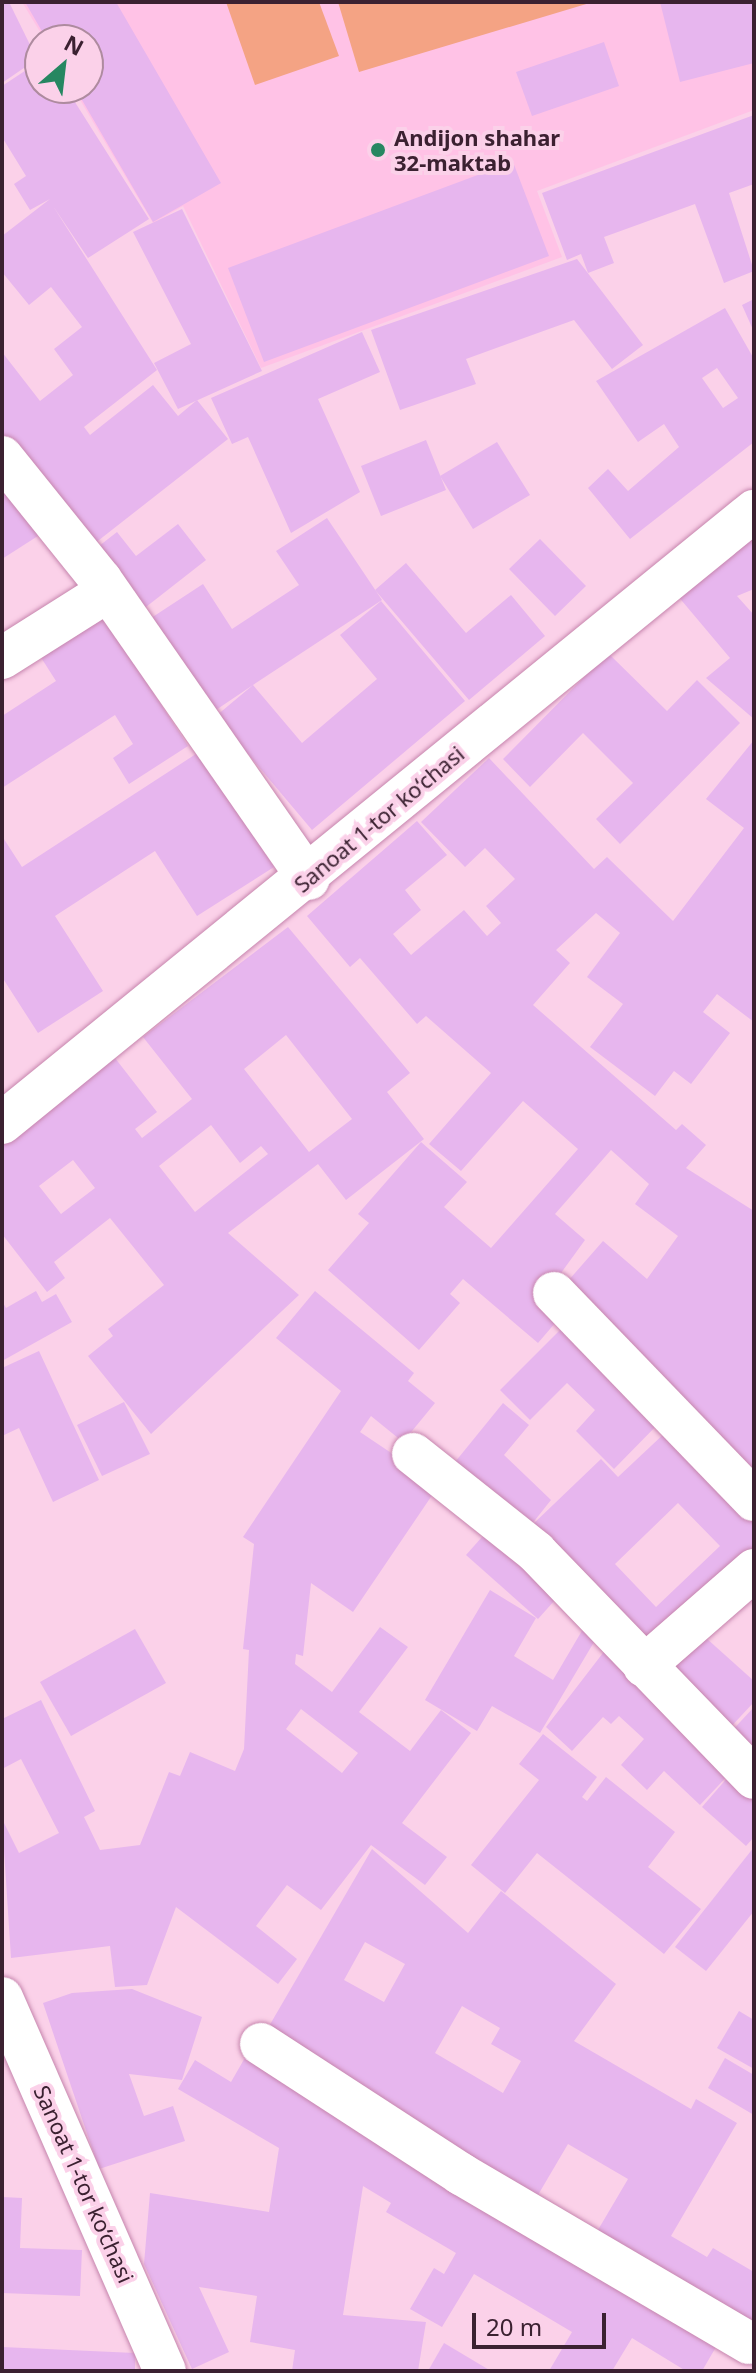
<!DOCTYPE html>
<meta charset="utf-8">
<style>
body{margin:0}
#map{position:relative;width:756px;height:2373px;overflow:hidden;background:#fbd1e9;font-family:"Noto Sans",sans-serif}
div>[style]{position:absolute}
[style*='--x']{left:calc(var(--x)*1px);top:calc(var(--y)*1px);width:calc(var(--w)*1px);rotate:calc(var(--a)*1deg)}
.built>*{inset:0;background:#ffc2e6}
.green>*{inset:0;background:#f4a384}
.building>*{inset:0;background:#e7b6ee}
.roads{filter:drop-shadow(0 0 2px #c685ad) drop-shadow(0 0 2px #c685ad)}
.minor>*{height:42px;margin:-21px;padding:0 21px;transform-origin:21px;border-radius:21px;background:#fff}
.dots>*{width:22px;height:22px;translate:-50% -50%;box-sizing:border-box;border:4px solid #fbd1e9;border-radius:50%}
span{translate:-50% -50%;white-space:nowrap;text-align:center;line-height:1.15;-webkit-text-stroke:8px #fbd1e9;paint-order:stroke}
.poi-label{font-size:22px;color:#3b2131;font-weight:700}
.left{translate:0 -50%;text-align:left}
.street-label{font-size:22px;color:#3b2131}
.frame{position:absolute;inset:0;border:4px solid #3b2131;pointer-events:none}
.north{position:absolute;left:24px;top:24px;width:80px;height:80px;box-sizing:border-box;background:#fbd1e9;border:2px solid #ae8b9f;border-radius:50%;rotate:28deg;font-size:22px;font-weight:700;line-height:32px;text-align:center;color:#3b2131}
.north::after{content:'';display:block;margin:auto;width:28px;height:36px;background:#268761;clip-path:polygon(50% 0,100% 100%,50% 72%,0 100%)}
.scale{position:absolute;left:472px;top:2313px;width:134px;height:36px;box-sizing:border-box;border:4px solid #3b2131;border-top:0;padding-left:10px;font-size:24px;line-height:28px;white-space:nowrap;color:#3b2131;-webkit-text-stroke:6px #fbd1e9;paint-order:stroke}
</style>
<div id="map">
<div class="built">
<i style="clip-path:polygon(22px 2px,754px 2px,754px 110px,537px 191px,562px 257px,261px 368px,183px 206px,153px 223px,73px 88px,88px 88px,88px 40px,45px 40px)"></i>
</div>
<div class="green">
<i style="clip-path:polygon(226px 2px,319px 2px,339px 56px,255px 85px)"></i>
<i style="clip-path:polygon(338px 2px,593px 2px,359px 72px)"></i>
</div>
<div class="building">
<i style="clip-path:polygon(2px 2px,9px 2px,37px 59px,2px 83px)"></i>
<i style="clip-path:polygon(25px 2px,116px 2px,221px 183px,153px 222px,75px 88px,88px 88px,88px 40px,47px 40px)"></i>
<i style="clip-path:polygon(660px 2px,754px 2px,754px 63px,680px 82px)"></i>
<i style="clip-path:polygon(604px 42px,619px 86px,532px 116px,516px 72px)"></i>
<i style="clip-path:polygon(40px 61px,40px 88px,66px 88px,149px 219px,88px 258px,53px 206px,157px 370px,84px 427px,90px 435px,153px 385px,178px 416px,197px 400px,228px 439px,85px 551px,2px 433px,2px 352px,40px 401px,73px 375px,54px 349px,82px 327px,51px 287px,29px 305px,2px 272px,2px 236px,50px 199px,30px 210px,14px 184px,26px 176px,2px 137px,2px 86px)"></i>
<i style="clip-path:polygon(754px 115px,754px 184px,729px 193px,754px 271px,724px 283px,695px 204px,604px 237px,614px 263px,588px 273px,581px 254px,567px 260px,542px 193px)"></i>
<i style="clip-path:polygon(513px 162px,549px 256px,264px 362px,228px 268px)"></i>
<i style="clip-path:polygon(182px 209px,262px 371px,178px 409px,154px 363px,191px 344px,133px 232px)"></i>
<i style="clip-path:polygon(577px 259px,643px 345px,612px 369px,574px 320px,466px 359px,476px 384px,400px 410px,371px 330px)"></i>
<i style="clip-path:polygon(754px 299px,754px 332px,742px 305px)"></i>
<i style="clip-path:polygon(evenodd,725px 308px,754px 359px,754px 442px,630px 539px,588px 488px,608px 469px,628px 491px,679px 447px,664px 424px,638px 442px,596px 381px,725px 308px,717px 368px,738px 398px,723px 408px,702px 378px,717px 368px)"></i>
<i style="clip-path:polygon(362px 332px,380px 372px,318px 399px,360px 492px,291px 533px,248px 437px,232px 444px,211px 398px)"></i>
<i style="clip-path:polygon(426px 440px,446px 490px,381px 516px,361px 466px)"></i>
<i style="clip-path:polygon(497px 442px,530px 495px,473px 529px,440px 476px)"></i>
<i style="clip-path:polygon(2px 477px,41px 534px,2px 559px)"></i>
<i style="clip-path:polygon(327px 518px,382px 600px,253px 685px,302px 743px,377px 679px,340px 635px,381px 601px,465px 701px,312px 830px,216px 716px,253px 685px,207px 716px,145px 622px,203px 584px,232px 629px,299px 585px,276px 551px)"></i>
<i style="clip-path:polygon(178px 524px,206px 560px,137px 614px,90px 553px,117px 532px,136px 556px)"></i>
<i style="clip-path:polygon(754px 529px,754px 589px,737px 596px,754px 615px,754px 719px,706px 678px,730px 658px,677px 595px)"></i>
<i style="clip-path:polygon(540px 539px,586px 586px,555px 616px,509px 569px)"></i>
<i style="clip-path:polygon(406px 563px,466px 633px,511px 595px,545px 636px,469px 700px,375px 590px)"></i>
<i style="clip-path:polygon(96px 605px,188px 746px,129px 784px,113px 758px,133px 744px,115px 715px,2px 788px,2px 716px,56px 681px,33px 645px)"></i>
<i style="clip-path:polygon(608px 653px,667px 711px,697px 680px,740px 723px,620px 844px,596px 819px,633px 783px,583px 733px,530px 787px,503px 759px)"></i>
<i style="clip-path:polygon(754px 740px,754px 1022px,717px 994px,703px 1012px,730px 1033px,691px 1084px,674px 1071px,655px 1096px,590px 1047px,623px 1004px,587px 977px,620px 933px,596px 913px,556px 950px,570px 963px,533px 1005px,676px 1130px,682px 1124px,706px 1145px,686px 1168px,754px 1211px,754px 1478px,561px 1289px,603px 1241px,647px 1279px,678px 1236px,635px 1204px,649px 1184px,611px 1150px,555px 1214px,585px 1240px,537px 1306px,556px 1322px,538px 1343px,463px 1279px,450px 1294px,460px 1303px,419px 1350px,328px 1270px,369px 1223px,358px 1214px,421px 1142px,467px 1182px,444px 1207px,491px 1248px,578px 1149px,523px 1101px,461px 1171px,429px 1144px,491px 1073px,426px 1016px,417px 1024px,360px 958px,350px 967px,307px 916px,417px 821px,447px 855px,405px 890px,421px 910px,393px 934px,411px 955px,464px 910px,487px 936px,501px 923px,486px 906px,515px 879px,485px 848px,465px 867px,421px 822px,489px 758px,594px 869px,607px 857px,673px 921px,744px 828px,706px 799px)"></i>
<i style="clip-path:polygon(199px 752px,274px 867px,197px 916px,155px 851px,55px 916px,103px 991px,38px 1033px,2px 977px,2px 836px,22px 867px)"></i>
<i style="clip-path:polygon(evenodd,288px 927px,410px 1073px,387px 1092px,424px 1139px,346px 1200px,318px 1164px,228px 1233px,299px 1295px,151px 1434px,88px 1356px,113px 1336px,108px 1329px,164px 1285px,110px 1218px,54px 1262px,65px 1278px,47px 1292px,2px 1234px,2px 1146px,115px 1058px,157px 1112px,135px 1129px,142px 1138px,173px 1114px,192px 1099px,143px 1037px,288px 927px,286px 1035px,352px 1119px,309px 1152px,244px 1069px,286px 1035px,288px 927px,211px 1125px,240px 1163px,261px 1146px,268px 1154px,195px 1212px,159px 1166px,211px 1125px,288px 927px,73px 1160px,95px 1188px,61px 1214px,39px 1186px,73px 1160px)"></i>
<i style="clip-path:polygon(36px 1291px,42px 1302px,56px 1294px,72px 1322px,2px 1361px,2px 1301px,6px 1308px)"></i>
<i style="clip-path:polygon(evenodd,315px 1291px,414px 1373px,408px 1381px,435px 1403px,403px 1442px,371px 1416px,360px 1432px,439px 1485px,353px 1612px,311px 1583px,303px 1656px,296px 1654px,295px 1664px,332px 1692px,380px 1627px,408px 1647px,359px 1712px,410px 1751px,441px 1710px,471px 1733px,402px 1823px,447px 1857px,425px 1885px,371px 1845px,321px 1910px,287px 1885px,256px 1926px,297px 1959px,278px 1984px,176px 1907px,147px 1985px,115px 1987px,110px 1946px,11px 1958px,2px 1819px,19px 1853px,59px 1833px,21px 1759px,2px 1769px,2px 1719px,41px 1700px,95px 1811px,84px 1817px,100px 1850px,140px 1845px,169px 1772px,180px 1776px,190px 1752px,235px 1771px,244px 1749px,249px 1650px,243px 1649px,254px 1544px,243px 1537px,341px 1391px,276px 1338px,315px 1291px,301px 1709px,358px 1753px,342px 1773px,286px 1729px,301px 1709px)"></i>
<i style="clip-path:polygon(567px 1323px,663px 1419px,614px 1469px,576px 1431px,595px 1410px,567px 1383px,530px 1420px,500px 1390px)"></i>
<i style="clip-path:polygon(39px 1351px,99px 1480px,53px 1502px,19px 1428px,2px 1436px,2px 1368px)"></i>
<i style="clip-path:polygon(124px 1402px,150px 1454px,102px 1476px,77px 1425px)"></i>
<i style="clip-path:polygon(503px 1403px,529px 1425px,504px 1455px,551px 1500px,528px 1529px,451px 1467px)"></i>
<i style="clip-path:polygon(evenodd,668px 1430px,754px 1519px,754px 1552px,649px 1652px,530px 1527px,601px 1459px,618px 1477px,668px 1430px,678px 1503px,720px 1546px,656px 1607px,615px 1564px,678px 1503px)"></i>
<i style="clip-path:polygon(490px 1528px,563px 1591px,538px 1619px,466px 1555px)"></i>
<i style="clip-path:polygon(490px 1590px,536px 1618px,514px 1656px,553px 1680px,583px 1629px,597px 1637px,540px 1733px,492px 1706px,477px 1731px,425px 1700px)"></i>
<i style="clip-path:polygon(135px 1629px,166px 1683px,71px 1736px,40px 1682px)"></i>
<i style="clip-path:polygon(696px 1629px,754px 1681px,754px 1702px,727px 1731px,659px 1670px)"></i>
<i style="clip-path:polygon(606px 1649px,734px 1769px,700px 1805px,664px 1771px,647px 1790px,621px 1765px,644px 1739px,619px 1716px,611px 1724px,603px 1717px,572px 1751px,546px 1727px)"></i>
<i style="clip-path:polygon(754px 1707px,754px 1758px,728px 1735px)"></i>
<i style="clip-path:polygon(543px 1734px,597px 1777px,582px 1797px,587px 1801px,606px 1777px,675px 1832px,648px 1867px,701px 1909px,664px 1954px,537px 1853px,505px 1893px,471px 1865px,539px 1780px,519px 1764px)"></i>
<i style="clip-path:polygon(728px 1777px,754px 1800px,754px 1837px,746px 1846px,702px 1807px)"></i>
<i style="clip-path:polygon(754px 1847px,754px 1911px,706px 1971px,675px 1947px)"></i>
<i style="clip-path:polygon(evenodd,372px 1849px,468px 1933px,501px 1891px,616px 1984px,574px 2041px,691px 2109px,696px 2099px,737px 2123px,671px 2236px,707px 2257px,713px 2248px,754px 2272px,754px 2326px,595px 2235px,628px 2179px,568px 2144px,535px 2200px,261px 2040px,372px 1849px,365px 1942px,405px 1964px,384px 2002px,344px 1980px,365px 1942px,372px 1849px,462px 2006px,500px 2028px,491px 2044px,521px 2061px,503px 2093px,435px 2053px,462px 2006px)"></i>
<i style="clip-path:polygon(132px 1989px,202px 2017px,182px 2080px,129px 2074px,144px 2116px,173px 2106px,185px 2141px,99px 2169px,43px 2003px,72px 1993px)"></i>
<i style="clip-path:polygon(739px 2011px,754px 2020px,754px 2069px,717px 2048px)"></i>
<i style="clip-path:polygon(250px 2049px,723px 2335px,702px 2371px,686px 2371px,632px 2338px,612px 2371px,549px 2371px,572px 2332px,474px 2274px,442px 2327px,410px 2309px,434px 2268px,444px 2274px,456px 2253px,386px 2212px,391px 2203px,363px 2186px,343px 2315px,426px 2322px,418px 2371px,292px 2371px,295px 2350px,250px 2342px,257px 2296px,199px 2287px,229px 2352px,192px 2369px,144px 2264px,150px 2193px,269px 2212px,279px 2148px,178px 2089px,195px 2060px,231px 2082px)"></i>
<i style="clip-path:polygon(725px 2058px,754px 2075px,754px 2115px,708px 2088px)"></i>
<i style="clip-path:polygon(2px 2197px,22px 2198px,20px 2248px,82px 2250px,80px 2296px,2px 2293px)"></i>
<i style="clip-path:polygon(444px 2343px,491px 2371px,428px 2371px)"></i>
<i style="clip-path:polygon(2px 2347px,135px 2353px,135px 2371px,2px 2371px)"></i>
</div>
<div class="roads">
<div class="minor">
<i style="--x:2;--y:457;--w:158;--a:51.2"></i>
<i style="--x:101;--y:580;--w:364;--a:55.2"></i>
<i style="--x:2;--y:658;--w:125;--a:-32.3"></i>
<i style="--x:2;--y:1123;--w:970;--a:-39.14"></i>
<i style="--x:554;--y:1293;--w:288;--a:46"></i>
<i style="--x:413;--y:1454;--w:157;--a:38.5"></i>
<i style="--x:536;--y:1552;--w:314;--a:46"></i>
<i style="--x:644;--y:1666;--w:146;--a:-41.1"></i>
<i style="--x:2;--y:1998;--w:407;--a:66.4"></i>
<i style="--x:261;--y:2044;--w:239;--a:33"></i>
<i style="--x:461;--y:2174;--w:334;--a:30.4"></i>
</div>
</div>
<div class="dots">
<i style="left:378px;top:150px;background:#268761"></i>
</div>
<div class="poi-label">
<span class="left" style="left:394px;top:150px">Andijon shahar<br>32-maktab</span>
</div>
<div class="street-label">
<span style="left:379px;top:819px;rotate:-40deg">Sanoat 1-tor ko‘chasi</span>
<span style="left:84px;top:2184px;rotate:66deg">Sanoat 1-tor ko‘chasi</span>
</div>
<div class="frame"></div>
<div class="north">N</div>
<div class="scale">20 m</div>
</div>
